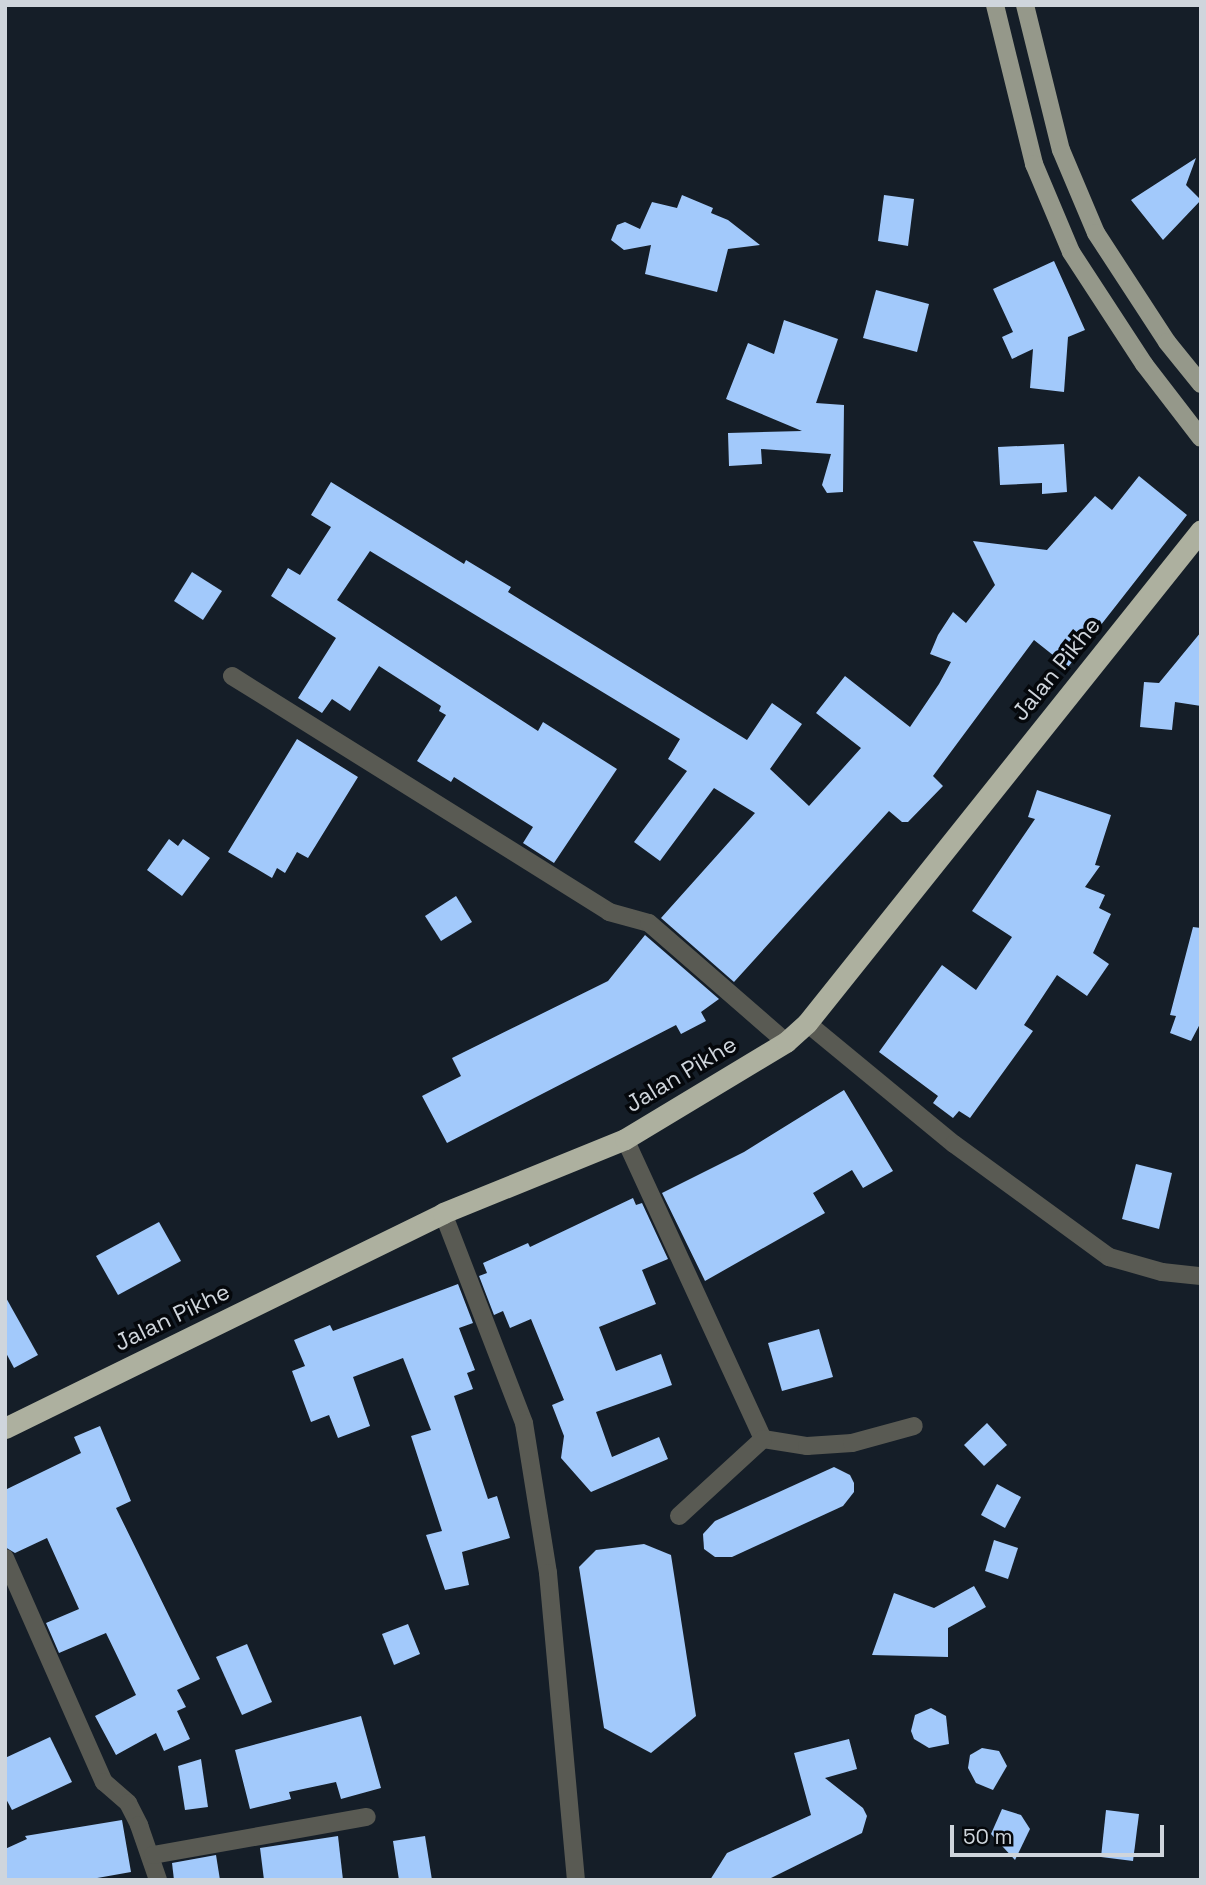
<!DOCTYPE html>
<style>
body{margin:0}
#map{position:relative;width:1206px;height:1885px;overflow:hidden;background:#151e28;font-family:"Space Grotesk",sans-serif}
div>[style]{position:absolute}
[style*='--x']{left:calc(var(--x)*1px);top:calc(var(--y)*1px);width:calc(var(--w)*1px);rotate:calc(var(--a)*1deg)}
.building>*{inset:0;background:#a2c9fb}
.minor>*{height:18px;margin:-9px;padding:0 9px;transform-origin:9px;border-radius:9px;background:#595a53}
.major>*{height:18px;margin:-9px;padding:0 9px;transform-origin:9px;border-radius:9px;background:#95988a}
.highway>*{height:21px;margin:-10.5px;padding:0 10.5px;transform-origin:10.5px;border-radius:10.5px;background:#adb09f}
span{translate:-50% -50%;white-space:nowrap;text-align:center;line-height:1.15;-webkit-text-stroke:7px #05080c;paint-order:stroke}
.street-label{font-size:23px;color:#cfd5dc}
.frame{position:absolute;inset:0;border:7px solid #cfd5dc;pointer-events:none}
.scale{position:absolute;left:950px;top:1825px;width:214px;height:32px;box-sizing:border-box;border:4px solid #cfd5dc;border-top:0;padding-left:9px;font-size:21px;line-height:24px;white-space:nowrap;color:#cfd5dc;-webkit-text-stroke:5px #05080c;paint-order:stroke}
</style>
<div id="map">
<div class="building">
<i style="clip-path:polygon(1196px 158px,1186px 185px,1201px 200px,1163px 240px,1131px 200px)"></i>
<i style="clip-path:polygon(682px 195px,713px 208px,711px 213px,728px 220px,760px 245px,728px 249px,717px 292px,645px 274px,651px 245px,624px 250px,611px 240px,617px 225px,625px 222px,640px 229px,652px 202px,677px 208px)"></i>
<i style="clip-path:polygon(884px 195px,914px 199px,908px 246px,878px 241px)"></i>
<i style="clip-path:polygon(1054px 261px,1085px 330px,1068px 337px,1064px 392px,1030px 388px,1033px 349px,1012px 359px,1002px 337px,1013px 332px,993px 289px)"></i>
<i style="clip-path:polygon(876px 290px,929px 304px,917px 352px,863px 338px)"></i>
<i style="clip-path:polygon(784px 320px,838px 339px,816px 403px,844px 405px,843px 492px,827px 493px,822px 485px,831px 454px,761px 449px,762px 464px,729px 466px,728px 433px,802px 431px,726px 399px,748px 343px,774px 354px)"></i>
<i style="clip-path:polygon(1064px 444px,1067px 492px,1042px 494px,1042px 483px,1000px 485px,998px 447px)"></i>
<i style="clip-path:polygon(1139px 476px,1187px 515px,1068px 667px,1034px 640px,933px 776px,943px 786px,908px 822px,902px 822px,889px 811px,734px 982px,661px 918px,755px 813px,714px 788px,660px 861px,634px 842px,687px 771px,668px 759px,680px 739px,370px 551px,337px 600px,538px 731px,543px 722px,617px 769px,554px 863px,523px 843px,533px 827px,454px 777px,451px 782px,417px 761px,446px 715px,439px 711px,441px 706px,379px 666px,350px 711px,332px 699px,322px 713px,298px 698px,336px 638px,271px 596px,288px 568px,300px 575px,331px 527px,311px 515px,331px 482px,464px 564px,466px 560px,511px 587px,508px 592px,747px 740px,772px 703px,802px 724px,770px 769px,809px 806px,861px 748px,816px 713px,845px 676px,910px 727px,939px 684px,951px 662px,930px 654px,938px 635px,953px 612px,966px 623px,995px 585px,973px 541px,1047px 550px,1095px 496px,1112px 510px)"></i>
<i style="clip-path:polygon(192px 572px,222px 591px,203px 620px,174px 601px)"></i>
<i style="clip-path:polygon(1201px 632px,1201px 706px,1175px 702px,1172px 730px,1140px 727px,1144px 682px,1159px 683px)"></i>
<i style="clip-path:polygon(297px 739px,358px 777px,308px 858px,297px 852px,285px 873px,277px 868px,272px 878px,228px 852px)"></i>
<i style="clip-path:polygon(1037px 790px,1111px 815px,1095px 865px,1100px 866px,1085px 887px,1105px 895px,1099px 908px,1111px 914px,1093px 953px,1109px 964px,1087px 996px,1057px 975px,1024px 1025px,1033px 1031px,970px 1118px,959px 1111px,953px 1118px,933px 1103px,938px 1096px,879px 1052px,942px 965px,976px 990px,1012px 937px,972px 911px,1035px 819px,1028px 817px)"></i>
<i style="clip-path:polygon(169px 839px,178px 846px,183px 839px,210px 858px,182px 896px,147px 870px)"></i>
<i style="clip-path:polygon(456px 896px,472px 922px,441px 941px,425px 916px)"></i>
<i style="clip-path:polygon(1193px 927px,1201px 928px,1201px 1022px,1191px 1041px,1170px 1033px,1176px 1016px,1170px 1015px)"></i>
<i style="clip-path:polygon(645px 935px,719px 999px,701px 1012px,706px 1021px,681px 1034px,676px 1025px,447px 1143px,422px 1096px,461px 1076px,452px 1058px,608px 981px)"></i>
<i style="clip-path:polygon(844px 1090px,893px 1171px,863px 1188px,852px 1170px,813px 1193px,825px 1213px,705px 1281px,662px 1193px,744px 1152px)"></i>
<i style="clip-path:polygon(1136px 1164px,1172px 1173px,1159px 1229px,1122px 1219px)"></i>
<i style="clip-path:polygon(633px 1198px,636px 1205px,642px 1203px,668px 1259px,642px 1270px,656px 1304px,599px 1327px,616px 1371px,661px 1354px,672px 1385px,596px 1412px,612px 1457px,659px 1437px,668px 1459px,591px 1492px,561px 1458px,564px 1436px,552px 1405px,564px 1400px,531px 1319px,510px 1328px,503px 1311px,494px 1315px,479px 1276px,487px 1273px,483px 1263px,528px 1243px,530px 1247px)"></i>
<i style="clip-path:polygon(159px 1222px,181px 1261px,118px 1295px,96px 1256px)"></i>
<i style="clip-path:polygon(458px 1284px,473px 1323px,459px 1328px,475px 1370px,467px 1373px,473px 1389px,454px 1396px,488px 1499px,497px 1496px,510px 1538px,462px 1552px,469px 1585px,445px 1590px,426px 1535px,442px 1531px,411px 1436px,431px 1430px,403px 1358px,353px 1377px,370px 1426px,338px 1438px,329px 1415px,311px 1422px,292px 1371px,305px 1366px,294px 1340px,330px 1325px,333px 1331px)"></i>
<i style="clip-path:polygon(5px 1296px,38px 1355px,14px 1368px,5px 1351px)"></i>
<i style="clip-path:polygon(819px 1329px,833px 1377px,782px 1391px,768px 1343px)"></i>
<i style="clip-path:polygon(987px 1423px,1007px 1445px,984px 1466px,964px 1445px)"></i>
<i style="clip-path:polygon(100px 1426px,131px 1501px,116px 1508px,200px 1679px,177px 1690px,186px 1707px,177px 1711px,190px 1739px,164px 1751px,156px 1733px,116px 1755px,95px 1716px,136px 1695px,106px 1633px,59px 1653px,46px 1623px,79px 1609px,47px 1538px,15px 1553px,5px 1547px,5px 1490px,81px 1453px,74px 1437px)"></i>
<i style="clip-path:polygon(834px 1467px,850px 1475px,854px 1483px,854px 1492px,843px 1506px,732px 1557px,715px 1557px,704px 1549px,703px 1534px,715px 1521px)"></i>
<i style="clip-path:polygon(997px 1484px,1021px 1497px,1005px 1528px,981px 1515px)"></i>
<i style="clip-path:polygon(994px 1540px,1018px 1548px,1008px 1579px,985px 1571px)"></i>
<i style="clip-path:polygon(644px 1544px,671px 1555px,696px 1716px,651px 1753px,604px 1728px,579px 1567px,596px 1550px)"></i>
<i style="clip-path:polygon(974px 1586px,986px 1607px,948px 1628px,948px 1657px,872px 1655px,894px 1593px,934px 1608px)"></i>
<i style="clip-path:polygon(408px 1624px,420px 1654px,394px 1665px,382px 1634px)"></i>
<i style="clip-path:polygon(247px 1644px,272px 1702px,242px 1715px,216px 1657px)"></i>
<i style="clip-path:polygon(931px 1708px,946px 1716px,949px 1744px,929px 1748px,914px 1739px,911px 1731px,915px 1715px)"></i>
<i style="clip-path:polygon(361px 1716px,381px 1788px,341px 1799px,336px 1782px,289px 1792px,291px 1799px,250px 1809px,235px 1750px)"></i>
<i style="clip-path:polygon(50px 1737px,72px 1782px,12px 1810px,5px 1797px,5px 1758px)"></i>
<i style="clip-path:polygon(849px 1739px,857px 1769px,825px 1778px,863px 1808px,867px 1816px,862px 1833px,767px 1880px,710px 1880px,727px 1853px,811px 1815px,794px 1753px)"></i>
<i style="clip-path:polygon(982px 1748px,999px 1751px,1007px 1766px,993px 1790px,976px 1783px,968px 1768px,970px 1755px)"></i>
<i style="clip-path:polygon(201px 1759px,208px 1807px,185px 1810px,178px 1766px)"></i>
<i style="clip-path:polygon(1002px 1809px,1021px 1815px,1030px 1829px,1015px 1860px,991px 1834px)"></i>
<i style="clip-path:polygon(1106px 1810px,1139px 1814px,1133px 1861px,1101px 1857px)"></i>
<i style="clip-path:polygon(122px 1820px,131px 1872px,86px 1880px,5px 1880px,5px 1849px,27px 1839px,25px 1836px)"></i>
<i style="clip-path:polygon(338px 1836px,343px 1880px,264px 1880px,260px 1848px)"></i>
<i style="clip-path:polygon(425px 1836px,432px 1880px,399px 1880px,393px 1841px)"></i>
<i style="clip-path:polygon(216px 1855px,220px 1880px,174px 1880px,172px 1863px)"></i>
</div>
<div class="minor">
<i style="--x:232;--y:676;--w:445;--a:32"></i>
<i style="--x:609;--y:912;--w:41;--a:15.4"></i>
<i style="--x:649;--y:923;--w:181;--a:41"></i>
<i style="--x:807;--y:1023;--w:190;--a:39.5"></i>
<i style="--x:954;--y:1144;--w:192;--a:36.1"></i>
<i style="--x:1109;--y:1257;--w:55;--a:15.8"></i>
<i style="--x:1162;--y:1272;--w:39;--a:6"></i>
<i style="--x:625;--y:1139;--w:330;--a:65.3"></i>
<i style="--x:443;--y:1213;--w:225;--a:68.9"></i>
<i style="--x:524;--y:1423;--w:152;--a:80.9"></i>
<i style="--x:548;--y:1573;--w:308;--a:84.8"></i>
<i style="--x:763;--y:1439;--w:45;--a:9"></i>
<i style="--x:807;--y:1446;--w:45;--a:-3.8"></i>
<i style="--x:852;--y:1443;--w:64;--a:-15.3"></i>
<i style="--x:679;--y:1516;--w:114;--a:-42.5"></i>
<i style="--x:5;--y:1558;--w:245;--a:66.2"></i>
<i style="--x:104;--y:1782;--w:32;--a:41"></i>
<i style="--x:128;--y:1803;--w:25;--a:63"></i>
<i style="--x:139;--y:1825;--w:58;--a:70.9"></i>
<i style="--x:153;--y:1855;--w:217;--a:-10.1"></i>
</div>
<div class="major">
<i style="--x:995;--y:5;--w:164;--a:76.2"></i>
<i style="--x:1034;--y:164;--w:95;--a:67.2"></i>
<i style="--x:1071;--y:252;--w:134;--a:56.9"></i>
<i style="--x:1144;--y:364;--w:93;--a:52.4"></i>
<i style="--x:1025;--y:5;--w:149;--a:76.1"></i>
<i style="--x:1061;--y:150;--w:90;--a:67.1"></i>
<i style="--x:1096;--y:233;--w:130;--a:56.9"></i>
<i style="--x:1167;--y:342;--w:54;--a:51"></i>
</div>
<div class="highway">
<i style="--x:5;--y:1428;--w:488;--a:-26.1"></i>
<i style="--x:443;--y:1213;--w:196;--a:-22.1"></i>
<i style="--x:625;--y:1139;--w:188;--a:-31.1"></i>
<i style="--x:786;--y:1042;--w:28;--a:-42"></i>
<i style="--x:807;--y:1023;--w:631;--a:-51.37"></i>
</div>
<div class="street-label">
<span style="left:1056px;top:669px;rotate:-51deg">Jalan Pikhe</span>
<span style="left:681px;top:1074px;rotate:-31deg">Jalan Pikhe</span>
<span style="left:172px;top:1317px;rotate:-26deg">Jalan Pikhe</span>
</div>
<div class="frame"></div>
<div class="scale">50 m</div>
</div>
